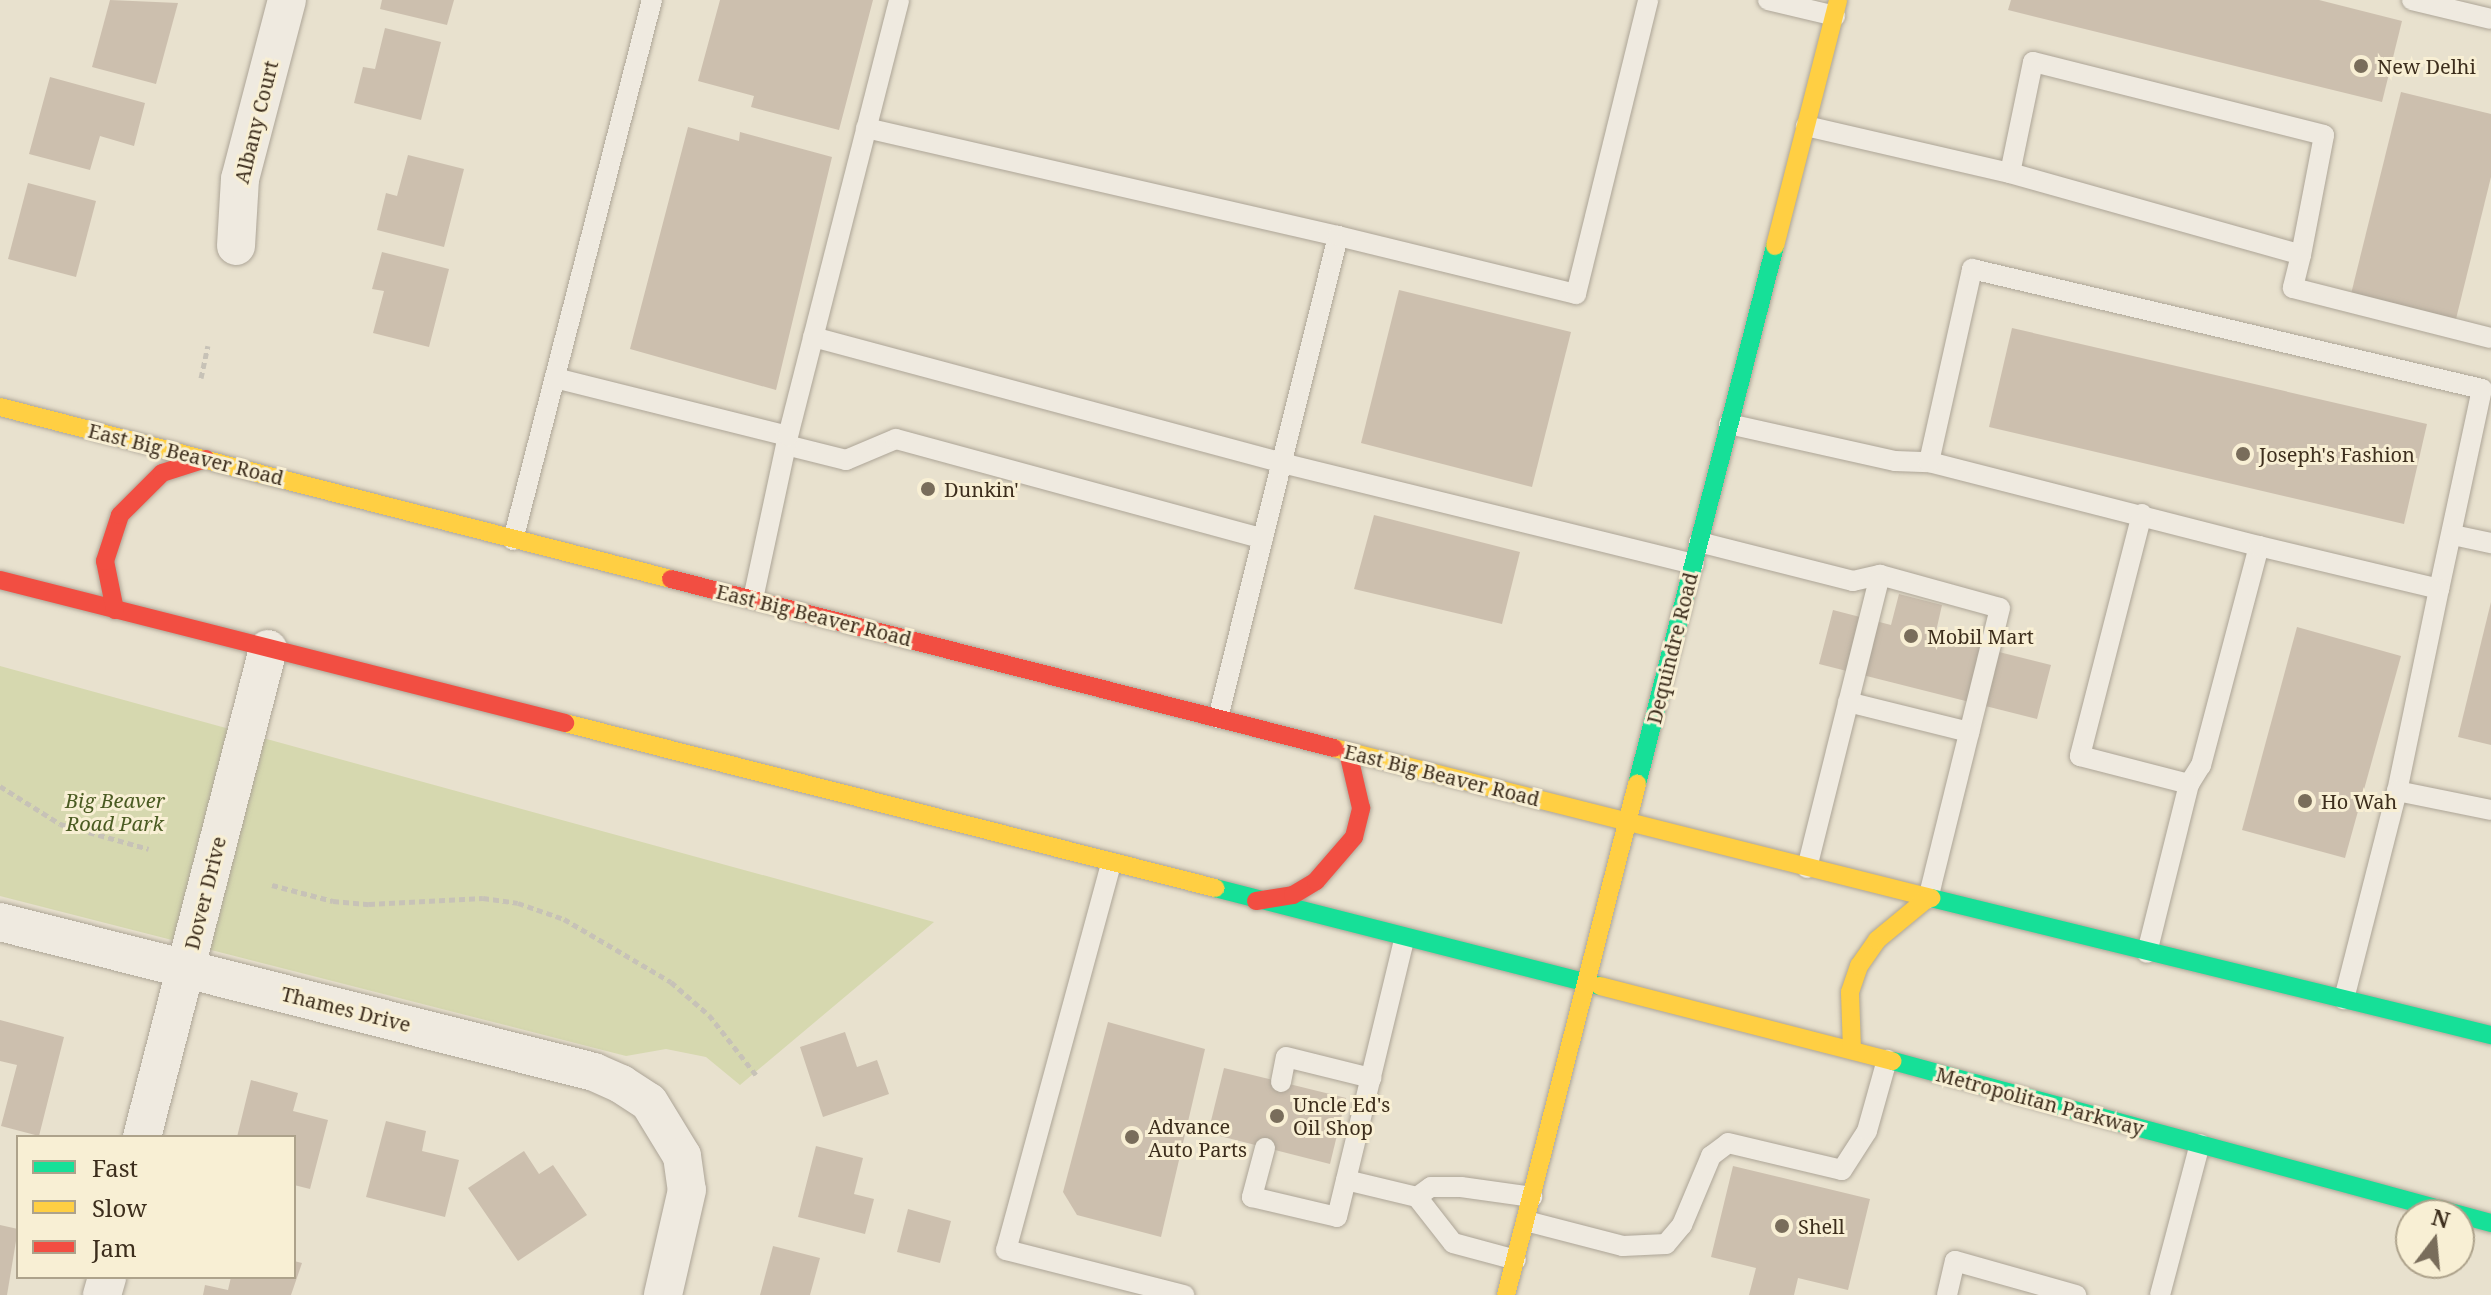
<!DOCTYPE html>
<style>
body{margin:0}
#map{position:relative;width:2491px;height:1295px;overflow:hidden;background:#e8e1ce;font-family:"Noto Serif",serif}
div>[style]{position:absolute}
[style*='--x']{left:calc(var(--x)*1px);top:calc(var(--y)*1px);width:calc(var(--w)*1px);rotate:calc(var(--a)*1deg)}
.green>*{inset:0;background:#d6d8af}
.building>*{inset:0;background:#ccbfae}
.path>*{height:5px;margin-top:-2.5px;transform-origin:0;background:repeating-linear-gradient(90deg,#c7c2b7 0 6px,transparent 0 10px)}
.roads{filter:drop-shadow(0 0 2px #ada597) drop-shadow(0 0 2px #ada597)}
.lane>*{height:20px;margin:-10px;padding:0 10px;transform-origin:10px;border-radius:10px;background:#efeae0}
.street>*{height:38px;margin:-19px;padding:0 19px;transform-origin:19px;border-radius:19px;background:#efeae0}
.fast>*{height:18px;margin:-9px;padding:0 9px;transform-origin:9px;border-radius:9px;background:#16e098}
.slow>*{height:18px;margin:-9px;padding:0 9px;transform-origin:9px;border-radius:9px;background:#ffcf43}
.jam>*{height:18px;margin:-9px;padding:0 9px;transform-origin:9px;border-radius:9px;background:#f24e42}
.dots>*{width:22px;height:22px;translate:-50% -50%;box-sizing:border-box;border:4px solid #f8efd4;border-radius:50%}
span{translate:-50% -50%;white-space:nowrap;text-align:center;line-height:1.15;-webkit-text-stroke:6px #f8efd4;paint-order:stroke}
.poi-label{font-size:20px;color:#3d2e1d}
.left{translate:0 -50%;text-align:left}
.street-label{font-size:20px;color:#3d2e1d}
.park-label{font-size:20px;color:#4a5b22;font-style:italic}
.legend{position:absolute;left:16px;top:1135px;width:280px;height:144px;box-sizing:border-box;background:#f8efd4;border:2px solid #ada28b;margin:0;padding:10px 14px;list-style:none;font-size:24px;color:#3d2e1d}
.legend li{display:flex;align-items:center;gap:16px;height:40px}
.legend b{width:40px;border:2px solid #ada28b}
.north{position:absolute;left:2395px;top:1199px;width:80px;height:80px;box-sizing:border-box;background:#f8efd4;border:2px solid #ada28b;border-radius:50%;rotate:16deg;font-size:22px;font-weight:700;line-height:32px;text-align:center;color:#3d2e1d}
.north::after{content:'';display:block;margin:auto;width:28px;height:36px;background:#796d5b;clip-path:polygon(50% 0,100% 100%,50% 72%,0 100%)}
</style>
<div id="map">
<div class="green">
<i style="clip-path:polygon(0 666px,934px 922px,740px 1085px,706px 1057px,666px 1049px,626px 1056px,0 896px)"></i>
</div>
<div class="building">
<i style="clip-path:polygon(110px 0,178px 3px,156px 84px,92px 67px)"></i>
<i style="clip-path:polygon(382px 0,454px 0,447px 25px,380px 9px)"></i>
<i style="clip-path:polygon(720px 0,873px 0,839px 130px,751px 107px,754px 96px,698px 81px)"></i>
<i style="clip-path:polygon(2011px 0,2319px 0,2402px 21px,2382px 102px,2008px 10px)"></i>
<i style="clip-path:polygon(385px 28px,441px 42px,421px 120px,354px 103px,363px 67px,375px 69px)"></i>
<i style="clip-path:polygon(50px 77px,145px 103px,134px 146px,100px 136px,90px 170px,29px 154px)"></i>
<i style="clip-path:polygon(2401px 92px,2491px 114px,2491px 177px,2456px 319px,2351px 294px)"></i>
<i style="clip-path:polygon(688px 127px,739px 141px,740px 132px,832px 157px,776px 390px,630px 349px)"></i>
<i style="clip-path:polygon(408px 155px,464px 169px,444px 247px,377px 230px,386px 193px,397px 196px)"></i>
<i style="clip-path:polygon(28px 183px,96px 201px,76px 277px,8px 259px)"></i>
<i style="clip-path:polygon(382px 252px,449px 269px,429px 347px,373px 333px,384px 291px,372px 289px)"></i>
<i style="clip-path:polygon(1399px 290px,1571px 332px,1532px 487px,1361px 443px)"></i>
<i style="clip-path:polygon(2012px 328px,2427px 424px,2404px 524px,1989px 427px)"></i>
<i style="clip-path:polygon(1374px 515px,1520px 552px,1502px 624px,1354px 589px)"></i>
<i style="clip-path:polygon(1899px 594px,1942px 605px,1935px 636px,2051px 665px,2037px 719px,1819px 664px,1833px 610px,1891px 625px)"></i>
<i style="clip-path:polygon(2491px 602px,2491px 745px,2458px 737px)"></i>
<i style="clip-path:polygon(2297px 627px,2401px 656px,2345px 858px,2242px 830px)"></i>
<i style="clip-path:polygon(0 1020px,64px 1037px,39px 1136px,1px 1126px,17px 1065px,0 1061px)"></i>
<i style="clip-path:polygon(1108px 1022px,1205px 1049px,1161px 1237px,1077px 1215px,1063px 1192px)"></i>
<i style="clip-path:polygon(845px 1032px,857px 1067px,877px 1060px,889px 1094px,823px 1117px,800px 1047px)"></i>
<i style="clip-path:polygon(1224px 1068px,1346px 1098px,1330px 1164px,1208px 1133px)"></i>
<i style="clip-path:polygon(251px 1080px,298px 1093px,293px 1111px,328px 1120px,310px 1189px,294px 1185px,294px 1137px,237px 1137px)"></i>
<i style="clip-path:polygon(386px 1121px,426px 1131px,422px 1151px,459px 1160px,445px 1217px,366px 1197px)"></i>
<i style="clip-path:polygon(816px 1146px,863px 1158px,854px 1194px,874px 1199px,865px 1234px,798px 1217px)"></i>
<i style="clip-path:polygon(524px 1151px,539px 1174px,553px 1165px,587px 1215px,518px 1261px,468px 1188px)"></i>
<i style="clip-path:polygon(1733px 1166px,1870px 1199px,1848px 1290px,1798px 1278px,1794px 1295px,1749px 1295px,1756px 1268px,1711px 1257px)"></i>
<i style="clip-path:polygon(908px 1209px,951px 1221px,940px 1263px,897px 1252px)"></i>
<i style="clip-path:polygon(0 1225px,18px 1229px,7px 1295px,0 1295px)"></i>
<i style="clip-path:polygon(773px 1246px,820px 1258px,810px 1295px,760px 1295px)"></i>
<i style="clip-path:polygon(294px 1261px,302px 1263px,291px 1295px,203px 1295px,205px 1285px,228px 1290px,231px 1277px,294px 1277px)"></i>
</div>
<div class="path">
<i style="--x:201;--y:378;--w:33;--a:-78"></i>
<i style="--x:0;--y:786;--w:71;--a:32.3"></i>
<i style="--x:60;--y:824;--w:92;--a:15.7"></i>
<i style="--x:272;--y:885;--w:63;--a:14.7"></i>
<i style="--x:333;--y:901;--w:36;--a:5"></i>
<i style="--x:369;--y:904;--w:114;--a:-3"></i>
<i style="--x:483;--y:898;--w:35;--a:8"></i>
<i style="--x:518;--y:903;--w:49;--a:19.2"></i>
<i style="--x:564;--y:919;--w:124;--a:30.5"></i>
<i style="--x:671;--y:982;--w:50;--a:41"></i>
<i style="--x:709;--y:1015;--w:76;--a:51.9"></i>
</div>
<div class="roads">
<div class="lane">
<i style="--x:1768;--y:0;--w:69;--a:13.4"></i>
<i style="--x:2412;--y:0;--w:81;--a:13.5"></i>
<i style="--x:1806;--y:126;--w:209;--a:13"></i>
<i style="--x:2010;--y:173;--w:302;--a:15.7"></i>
<i style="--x:2301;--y:255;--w:122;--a:-79.1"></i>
<i style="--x:2324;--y:135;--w:300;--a:-165.9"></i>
<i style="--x:2033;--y:62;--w:113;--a:101.7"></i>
<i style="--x:866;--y:128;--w:484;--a:12.9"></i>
<i style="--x:2301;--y:255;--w:34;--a:104"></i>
<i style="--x:2293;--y:288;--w:204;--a:14.2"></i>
<i style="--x:813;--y:337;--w:486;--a:15"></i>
<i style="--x:1282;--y:463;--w:424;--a:13.8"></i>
<i style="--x:555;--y:378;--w:240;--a:14"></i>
<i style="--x:1729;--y:424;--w:170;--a:12.6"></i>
<i style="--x:1895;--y:461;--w:34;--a:2"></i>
<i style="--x:1929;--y:462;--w:341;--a:14.3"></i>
<i style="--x:2259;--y:546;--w:227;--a:104.8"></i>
<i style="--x:2201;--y:765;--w:22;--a:122"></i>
<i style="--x:2189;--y:784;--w:174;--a:104"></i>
<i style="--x:786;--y:445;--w:62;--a:14"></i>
<i style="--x:846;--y:460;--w:54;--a:-22.8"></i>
<i style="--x:896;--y:439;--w:380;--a:15.2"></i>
<i style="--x:1929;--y:462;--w:198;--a:-77.4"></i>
<i style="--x:1972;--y:269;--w:524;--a:13.24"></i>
<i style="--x:2482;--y:389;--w:205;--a:102.1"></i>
<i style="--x:2142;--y:514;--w:250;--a:104.4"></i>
<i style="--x:2080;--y:756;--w:113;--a:14.4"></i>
<i style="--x:2453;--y:535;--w:39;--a:12"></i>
<i style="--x:513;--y:540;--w:558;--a:-75.57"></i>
<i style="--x:1699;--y:542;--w:159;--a:14.2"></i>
<i style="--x:1853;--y:581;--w:28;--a:-13"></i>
<i style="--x:1880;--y:575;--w:124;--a:15.4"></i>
<i style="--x:2000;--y:608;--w:299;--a:103.9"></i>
<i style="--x:2259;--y:546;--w:185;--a:13.4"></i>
<i style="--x:2439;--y:589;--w:206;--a:101.7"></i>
<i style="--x:2397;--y:791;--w:215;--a:104.3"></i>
<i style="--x:753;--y:599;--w:167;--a:-77.9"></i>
<i style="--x:788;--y:436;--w:450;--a:-75.7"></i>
<i style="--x:1848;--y:702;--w:125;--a:13.9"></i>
<i style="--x:1218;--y:718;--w:497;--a:-76"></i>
<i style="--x:1338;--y:236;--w:245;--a:13.7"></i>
<i style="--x:1576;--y:294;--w:303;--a:-76.2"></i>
<i style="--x:2397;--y:791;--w:96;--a:11.4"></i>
<i style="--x:1111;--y:864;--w:400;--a:105.2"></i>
<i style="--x:1006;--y:1250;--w:184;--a:14.2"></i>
<i style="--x:1807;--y:868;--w:302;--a:-76"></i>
<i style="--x:1281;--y:1082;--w:25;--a:-79"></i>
<i style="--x:1286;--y:1057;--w:88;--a:13.9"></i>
<i style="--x:1265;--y:1148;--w:51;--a:104.9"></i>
<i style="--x:1252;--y:1197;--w:87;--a:13.2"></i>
<i style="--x:1337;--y:1217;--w:285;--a:-76.4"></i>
<i style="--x:1346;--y:1180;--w:73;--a:13.5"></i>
<i style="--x:1417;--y:1197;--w:58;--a:52"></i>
<i style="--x:1453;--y:1243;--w:65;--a:15.1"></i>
<i style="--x:1417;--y:1197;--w:17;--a:-36"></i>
<i style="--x:1431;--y:1187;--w:30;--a:0"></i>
<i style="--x:1461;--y:1187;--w:72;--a:8"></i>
<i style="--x:1526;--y:1221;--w:100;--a:14.5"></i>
<i style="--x:1623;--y:1246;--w:43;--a:-2.7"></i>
<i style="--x:1666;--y:1244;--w:25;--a:-50"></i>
<i style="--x:1682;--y:1225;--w:75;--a:-67.2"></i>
<i style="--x:1711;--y:1156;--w:21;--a:-37"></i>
<i style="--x:1728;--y:1143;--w:117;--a:13.3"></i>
<i style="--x:1842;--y:1170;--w:46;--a:-57.3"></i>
<i style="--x:1867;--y:1131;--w:74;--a:-74.3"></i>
<i style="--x:1947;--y:1295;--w:35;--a:-77"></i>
<i style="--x:1955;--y:1261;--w:126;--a:15.7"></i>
<i style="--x:2160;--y:1295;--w:156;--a:-75.2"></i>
</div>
<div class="street">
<i style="--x:236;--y:246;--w:67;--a:-86.6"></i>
<i style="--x:240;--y:179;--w:185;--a:-75.3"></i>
<i style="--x:0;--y:922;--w:613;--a:14.17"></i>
<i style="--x:594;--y:1072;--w:30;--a:24"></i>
<i style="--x:621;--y:1084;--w:33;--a:33"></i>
<i style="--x:649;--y:1102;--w:63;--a:58.6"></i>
<i style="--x:682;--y:1156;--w:34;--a:82"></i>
<i style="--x:687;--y:1190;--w:108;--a:102.9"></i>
<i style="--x:142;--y:1137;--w:504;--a:-75.52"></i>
<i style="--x:102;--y:1295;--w:19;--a:-74"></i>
</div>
<div class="fast">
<i style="--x:1637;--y:784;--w:555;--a:-75.61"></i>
<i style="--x:1215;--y:888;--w:397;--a:14.3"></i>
<i style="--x:1931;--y:898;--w:577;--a:13.75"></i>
<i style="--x:1893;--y:1061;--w:620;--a:15.16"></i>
</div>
<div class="slow">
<i style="--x:1775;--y:246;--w:254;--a:-75.6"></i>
<i style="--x:0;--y:407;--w:693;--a:14.38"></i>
<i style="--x:565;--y:723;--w:671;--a:14.24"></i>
<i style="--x:1334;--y:748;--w:616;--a:14.1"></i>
<i style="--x:1600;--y:986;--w:302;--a:14.4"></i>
<i style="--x:1852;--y:1050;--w:58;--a:-92"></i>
<i style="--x:1850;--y:992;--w:28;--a:-71"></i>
<i style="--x:1859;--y:966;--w:32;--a:-55"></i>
<i style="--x:1877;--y:940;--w:66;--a:-39.5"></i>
<i style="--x:1506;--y:1295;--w:528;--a:-75.62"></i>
</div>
<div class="jam">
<i style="--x:671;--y:579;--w:684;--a:14.3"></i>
<i style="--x:0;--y:580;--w:583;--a:14.2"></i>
<i style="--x:115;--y:610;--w:50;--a:-101.5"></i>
<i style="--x:105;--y:561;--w:48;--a:-71.9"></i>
<i style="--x:120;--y:515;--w:59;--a:-45"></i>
<i style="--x:162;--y:473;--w:46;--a:-17.7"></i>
<i style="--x:1256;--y:901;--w:37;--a:-9"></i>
<i style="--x:1293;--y:895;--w:27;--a:-31"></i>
<i style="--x:1316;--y:881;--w:58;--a:-49.2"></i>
<i style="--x:1354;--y:837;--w:30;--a:-76"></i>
<i style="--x:1361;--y:808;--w:57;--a:-103.1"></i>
</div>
</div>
<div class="dots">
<i style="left:2361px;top:66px;background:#796d5b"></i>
<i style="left:2243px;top:454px;background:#796d5b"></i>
<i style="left:928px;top:489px;background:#796d5b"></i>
<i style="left:1911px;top:636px;background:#796d5b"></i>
<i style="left:2305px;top:801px;background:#796d5b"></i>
<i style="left:1277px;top:1116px;background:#796d5b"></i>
<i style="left:1132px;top:1137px;background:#796d5b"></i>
<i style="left:1782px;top:1226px;background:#796d5b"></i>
</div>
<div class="poi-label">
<span class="left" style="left:2377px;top:66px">New Delhi</span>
<span class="left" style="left:2259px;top:454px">Joseph's Fashion</span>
<span class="left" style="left:944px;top:489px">Dunkin'</span>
<span class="left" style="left:1927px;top:636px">Mobil Mart</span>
<span class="left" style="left:2321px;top:801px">Ho Wah</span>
<span class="left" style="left:1293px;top:1116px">Uncle Ed's<br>Oil Shop</span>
<span class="left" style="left:1148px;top:1138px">Advance<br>Auto Parts</span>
<span class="left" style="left:1798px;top:1226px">Shell</span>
</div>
<div class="street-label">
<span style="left:256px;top:122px;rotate:-76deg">Albany Court</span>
<span style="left:186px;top:454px;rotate:14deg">East Big Beaver Road</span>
<span style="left:814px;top:615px;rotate:14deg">East Big Beaver Road</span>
<span style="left:1672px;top:648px;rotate:-76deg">Dequindre Road</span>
<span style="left:1442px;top:775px;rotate:14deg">East Big Beaver Road</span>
<span style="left:205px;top:893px;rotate:-76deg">Dover Drive</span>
<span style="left:346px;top:1009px;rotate:14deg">Thames Drive</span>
<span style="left:2040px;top:1101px;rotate:15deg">Metropolitan Parkway</span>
</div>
<div class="park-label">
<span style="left:115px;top:812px">Big Beaver<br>Road Park</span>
</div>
<ul class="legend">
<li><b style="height:10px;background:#16e098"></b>Fast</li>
<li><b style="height:10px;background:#ffcf43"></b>Slow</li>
<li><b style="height:10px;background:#f24e42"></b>Jam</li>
</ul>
<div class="north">N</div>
</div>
